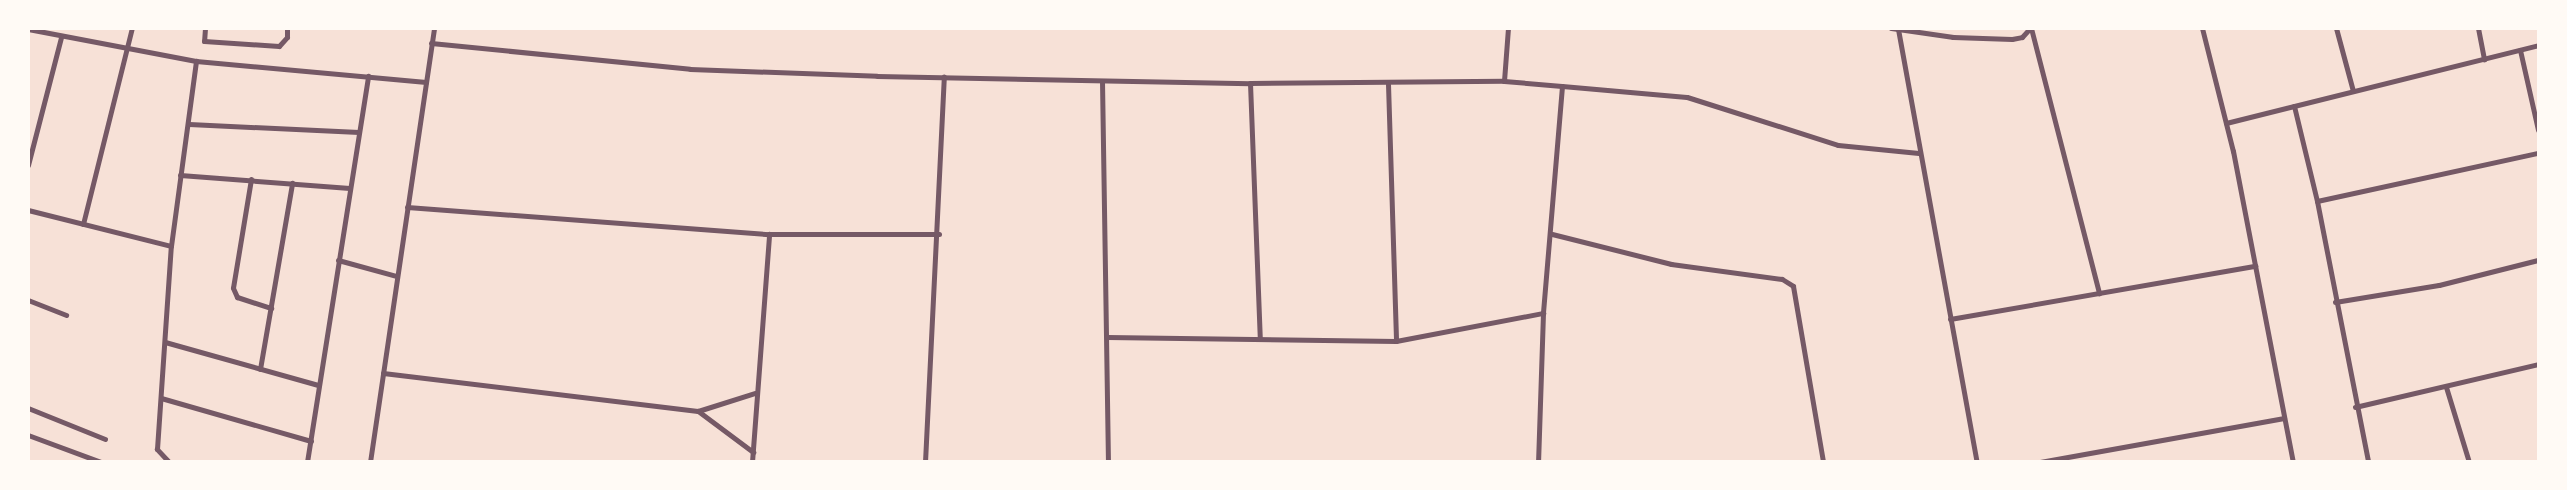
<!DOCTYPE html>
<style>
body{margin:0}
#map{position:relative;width:2567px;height:490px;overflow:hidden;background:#f7e1d7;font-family:Signika,sans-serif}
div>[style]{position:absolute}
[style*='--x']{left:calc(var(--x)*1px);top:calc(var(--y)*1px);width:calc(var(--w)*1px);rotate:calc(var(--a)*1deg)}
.minor>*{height:5px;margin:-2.5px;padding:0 2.5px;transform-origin:2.5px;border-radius:2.5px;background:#755966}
span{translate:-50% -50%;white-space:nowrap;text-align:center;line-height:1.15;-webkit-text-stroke:5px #fffaf5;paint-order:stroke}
.frame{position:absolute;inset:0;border:30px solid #fffaf5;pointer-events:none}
</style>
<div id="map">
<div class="minor">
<i style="--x:205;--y:28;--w:13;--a:94"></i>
<i style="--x:204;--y:41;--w:75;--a:3.8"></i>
<i style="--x:279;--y:46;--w:12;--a:-48"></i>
<i style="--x:287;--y:37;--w:9;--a:-90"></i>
<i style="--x:1891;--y:28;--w:63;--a:8.3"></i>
<i style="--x:1953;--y:37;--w:59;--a:1.9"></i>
<i style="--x:2012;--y:39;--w:10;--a:-11"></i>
<i style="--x:2022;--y:37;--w:12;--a:-48"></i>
<i style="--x:2031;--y:28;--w:274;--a:75.6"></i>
<i style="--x:2202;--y:28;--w:127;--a:75.9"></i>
<i style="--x:2233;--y:151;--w:317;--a:79.1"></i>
<i style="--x:2336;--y:28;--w:65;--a:74.9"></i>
<i style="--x:2478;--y:28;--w:32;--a:79"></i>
<i style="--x:28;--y:29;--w:171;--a:10.8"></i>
<i style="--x:196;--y:61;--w:231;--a:5.2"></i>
<i style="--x:1898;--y:29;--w:440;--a:79.7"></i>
<i style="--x:431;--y:43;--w:260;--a:5.7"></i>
<i style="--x:690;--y:69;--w:187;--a:2.1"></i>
<i style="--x:877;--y:76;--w:373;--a:1.1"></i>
<i style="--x:1250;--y:83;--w:254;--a:-0.5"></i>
<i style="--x:1504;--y:81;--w:58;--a:4.9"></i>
<i style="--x:1562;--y:86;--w:228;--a:94.8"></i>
<i style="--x:1543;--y:313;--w:149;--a:91.9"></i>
<i style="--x:2520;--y:50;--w:82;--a:77.3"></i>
<i style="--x:1102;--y:81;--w:381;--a:89.1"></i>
<i style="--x:1504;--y:81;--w:53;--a:-85.7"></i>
<i style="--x:1250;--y:83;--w:256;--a:87.8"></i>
<i style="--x:1388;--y:84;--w:257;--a:88.2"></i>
<i style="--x:1562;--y:86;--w:125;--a:5"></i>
<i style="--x:1687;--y:97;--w:158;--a:17.6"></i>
<i style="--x:1838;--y:145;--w:81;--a:5.6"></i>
<i style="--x:2294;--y:106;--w:98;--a:76.4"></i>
<i style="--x:2317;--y:201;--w:266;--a:78.9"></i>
<i style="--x:2226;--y:123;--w:322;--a:-14"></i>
<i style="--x:189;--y:124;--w:170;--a:2.7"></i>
<i style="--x:28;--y:165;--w:132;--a:-75.5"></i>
<i style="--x:180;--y:175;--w:170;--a:4.4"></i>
<i style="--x:251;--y:179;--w:110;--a:99.4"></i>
<i style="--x:233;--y:288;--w:10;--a:66"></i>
<i style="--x:237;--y:297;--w:36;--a:18"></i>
<i style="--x:2317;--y:201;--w:226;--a:-12.3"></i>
<i style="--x:407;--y:207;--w:363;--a:4.3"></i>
<i style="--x:769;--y:234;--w:170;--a:0"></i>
<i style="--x:28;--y:210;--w:147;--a:14.1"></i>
<i style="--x:83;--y:224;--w:202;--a:-76"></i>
<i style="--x:1552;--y:234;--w:123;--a:14.1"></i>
<i style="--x:1671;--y:264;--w:112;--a:7.7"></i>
<i style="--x:1782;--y:279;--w:13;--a:32"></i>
<i style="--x:1793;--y:286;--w:179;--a:80.3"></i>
<i style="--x:338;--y:260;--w:60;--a:15.4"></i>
<i style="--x:28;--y:300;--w:41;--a:21.5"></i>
<i style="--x:2335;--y:302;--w:105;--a:-9.3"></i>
<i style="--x:2439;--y:285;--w:102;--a:-14.2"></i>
<i style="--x:1950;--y:319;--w:310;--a:-9.9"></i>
<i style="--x:1107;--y:337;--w:289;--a:0.8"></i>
<i style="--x:1396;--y:341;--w:150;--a:-10.8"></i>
<i style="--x:165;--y:342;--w:159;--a:15.7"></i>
<i style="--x:260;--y:369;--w:189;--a:-80.2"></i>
<i style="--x:383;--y:373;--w:317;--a:6.9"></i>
<i style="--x:698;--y:411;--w:60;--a:-17.5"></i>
<i style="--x:2446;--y:387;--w:78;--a:73"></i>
<i style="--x:161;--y:398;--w:156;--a:16"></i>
<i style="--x:2355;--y:407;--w:188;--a:-13.2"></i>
<i style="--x:28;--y:408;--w:83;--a:21.9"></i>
<i style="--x:698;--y:411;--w:69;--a:36.7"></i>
<i style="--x:28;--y:435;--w:78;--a:20.3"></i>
<i style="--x:169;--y:462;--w:18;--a:-133"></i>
<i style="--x:157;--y:449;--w:203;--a:-86.1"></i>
<i style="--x:171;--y:246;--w:187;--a:-82.3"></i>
<i style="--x:307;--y:462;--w:391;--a:-81"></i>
<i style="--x:370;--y:462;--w:439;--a:-81.6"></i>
<i style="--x:752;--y:462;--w:229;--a:-85.7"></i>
<i style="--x:925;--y:462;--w:386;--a:-87.2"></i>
<i style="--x:2040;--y:462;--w:248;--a:-10.2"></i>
</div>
<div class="frame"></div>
</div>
